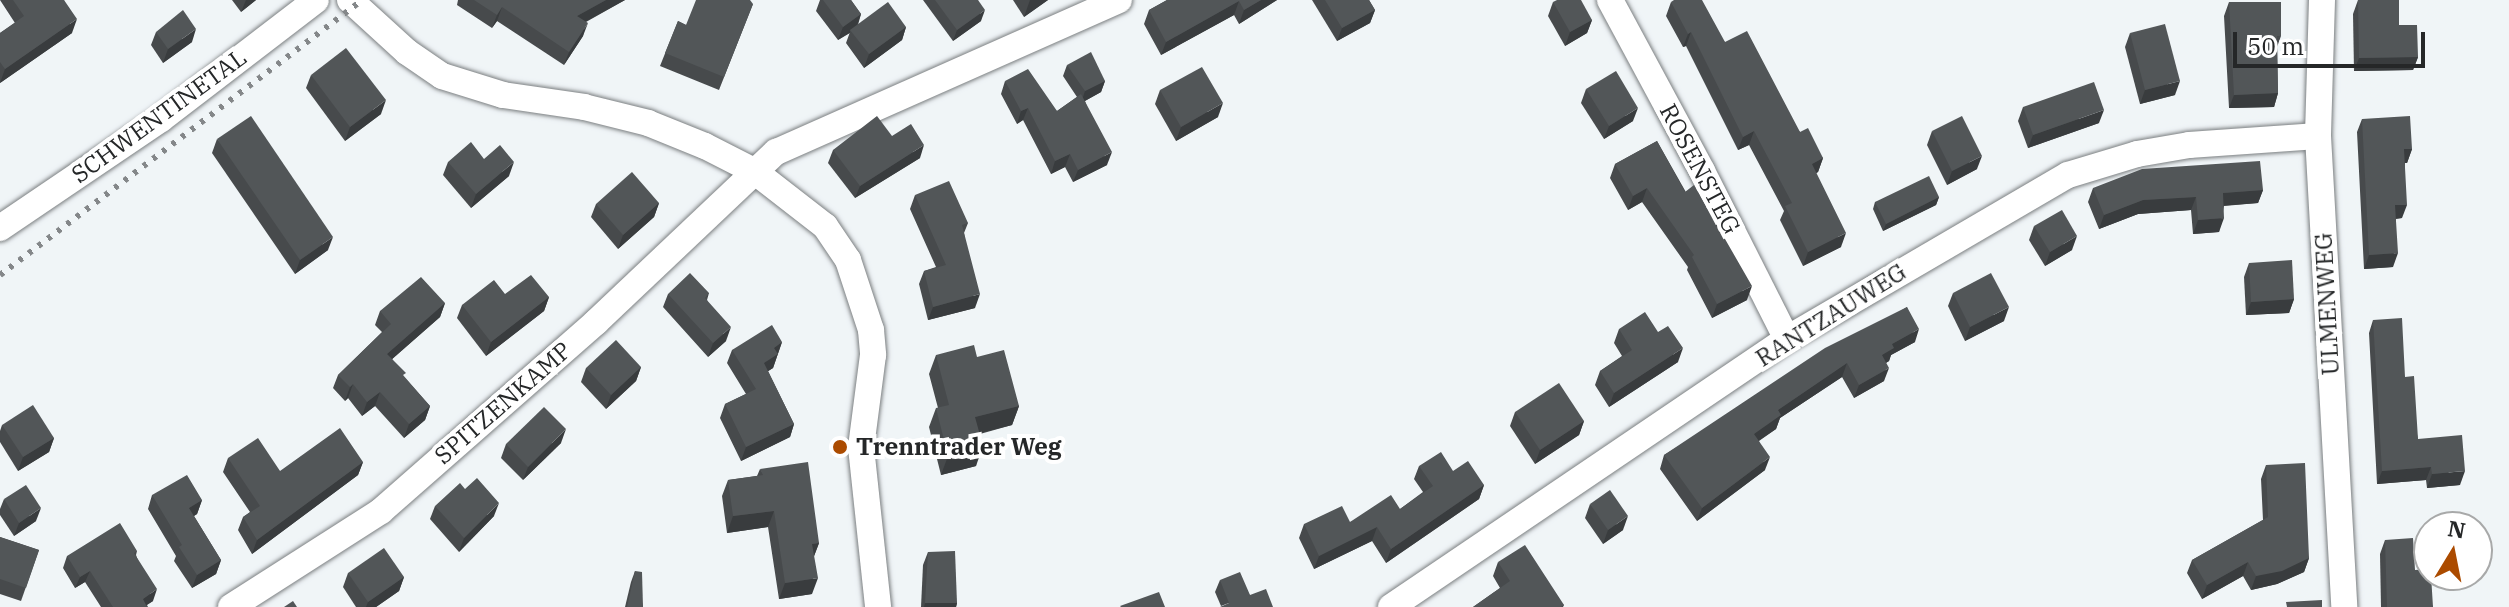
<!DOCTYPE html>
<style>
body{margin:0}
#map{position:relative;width:2509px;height:607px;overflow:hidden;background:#f0f5f7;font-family:"IBM Plex Serif",serif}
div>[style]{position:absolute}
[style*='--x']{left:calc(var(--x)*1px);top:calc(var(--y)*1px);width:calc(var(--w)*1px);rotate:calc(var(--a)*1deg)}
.roads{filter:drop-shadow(0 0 2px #7b7f81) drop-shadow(0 0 2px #7b7f81)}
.minor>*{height:26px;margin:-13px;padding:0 13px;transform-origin:13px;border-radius:13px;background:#fff}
.rail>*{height:6px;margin-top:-3px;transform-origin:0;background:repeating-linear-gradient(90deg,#848789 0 4px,transparent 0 12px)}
.wall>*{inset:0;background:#474a4c}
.shaded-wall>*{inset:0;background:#393c3e}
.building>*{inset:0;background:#525658}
.dots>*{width:22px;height:22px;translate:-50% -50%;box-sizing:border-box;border:4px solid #fff;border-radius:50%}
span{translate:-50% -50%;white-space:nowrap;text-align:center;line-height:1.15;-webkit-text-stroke:8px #fff;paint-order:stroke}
.street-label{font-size:24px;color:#252728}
.poi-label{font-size:24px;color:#252728;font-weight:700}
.left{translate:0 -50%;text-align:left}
.north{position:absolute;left:2413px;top:511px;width:80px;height:80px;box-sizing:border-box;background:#fff;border:2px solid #a8a9a9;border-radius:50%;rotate:10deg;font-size:22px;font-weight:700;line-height:32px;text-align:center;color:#252728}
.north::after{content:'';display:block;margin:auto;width:28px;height:36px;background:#ab4b00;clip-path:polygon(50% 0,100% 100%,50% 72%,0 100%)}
.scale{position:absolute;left:2233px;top:32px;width:192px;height:36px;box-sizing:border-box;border:4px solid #252728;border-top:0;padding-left:10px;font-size:24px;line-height:28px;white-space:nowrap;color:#252728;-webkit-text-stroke:6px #fff;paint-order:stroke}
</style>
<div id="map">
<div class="roads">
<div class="minor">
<i style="--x:350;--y:0;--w:77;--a:42.4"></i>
<i style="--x:407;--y:52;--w:42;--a:34.4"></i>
<i style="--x:442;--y:76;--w:64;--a:17.3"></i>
<i style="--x:503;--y:95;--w:82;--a:8.4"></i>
<i style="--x:584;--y:107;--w:66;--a:14"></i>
<i style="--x:648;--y:123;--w:61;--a:22"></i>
<i style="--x:705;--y:146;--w:55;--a:27"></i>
<i style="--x:754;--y:171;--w:90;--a:37.8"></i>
<i style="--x:825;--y:226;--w:41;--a:55.9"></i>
<i style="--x:848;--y:260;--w:74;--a:71.8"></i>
<i style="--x:871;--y:330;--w:25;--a:85"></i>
<i style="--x:873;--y:355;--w:93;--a:97.4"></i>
<i style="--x:861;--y:447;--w:161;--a:83.9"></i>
<i style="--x:1610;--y:0;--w:194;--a:61.7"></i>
<i style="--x:1702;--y:171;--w:188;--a:63.2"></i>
<i style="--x:2322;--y:0;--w:136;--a:91.7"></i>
<i style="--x:2318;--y:136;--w:472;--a:86.8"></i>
<i style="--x:0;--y:228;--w:194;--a:-34.1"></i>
<i style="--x:161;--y:119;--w:195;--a:-37.5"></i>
<i style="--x:231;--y:607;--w:178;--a:-32.6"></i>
<i style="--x:381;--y:511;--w:286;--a:-41.3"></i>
<i style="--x:596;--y:322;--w:248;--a:-43.4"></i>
<i style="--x:776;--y:152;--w:375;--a:-23.9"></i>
<i style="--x:1391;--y:607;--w:478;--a:-34.1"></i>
<i style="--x:1787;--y:339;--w:325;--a:-30.3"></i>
<i style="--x:2068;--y:175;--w:72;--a:-16.9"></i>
<i style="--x:2137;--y:154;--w:53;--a:-9.8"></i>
<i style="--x:2189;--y:145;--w:129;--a:-4"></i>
</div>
</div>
<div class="rail">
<i style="--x:0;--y:275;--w:455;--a:-37.2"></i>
</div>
<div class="wall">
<i style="clip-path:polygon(0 0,64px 0,72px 33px,0 83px,0 33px,15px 23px)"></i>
<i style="clip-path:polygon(232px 0,256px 0,241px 12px)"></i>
<i style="clip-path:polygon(458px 0,625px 0,586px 22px,583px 36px,564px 65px,497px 21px,492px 28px,457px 5px)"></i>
<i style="clip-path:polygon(820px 0,851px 0,861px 14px,858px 25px,906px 27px,902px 40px,864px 68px,846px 43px,850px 32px,838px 40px,816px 11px)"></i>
<i style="clip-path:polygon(923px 0,978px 0,981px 21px,953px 41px)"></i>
<i style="clip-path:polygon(1013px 0,1048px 0,1024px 17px)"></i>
<i style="clip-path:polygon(1167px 0,1277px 0,1239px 24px,1234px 15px,1161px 55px,1144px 24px,1149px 10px)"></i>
<i style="clip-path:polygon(1312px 0,1369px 0,1375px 10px,1370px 23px,1337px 41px)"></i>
<i style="clip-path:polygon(2358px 0,2399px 25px,2418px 57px,2413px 70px,2354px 71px,2353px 14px)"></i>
<i style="clip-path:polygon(1553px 2px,1592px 20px,1587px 33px,1565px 46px,1548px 16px)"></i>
<i style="clip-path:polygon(1671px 2px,1725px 42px,1800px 132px,1823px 158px,1818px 172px,1816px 173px,1841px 247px,1803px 266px,1780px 220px,1784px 211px,1749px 145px,1738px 150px,1686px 46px,1683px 47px,1666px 16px)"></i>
<i style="clip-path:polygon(2229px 2px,2281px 36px,2277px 47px,2278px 93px,2274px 107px,2229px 108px,2224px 16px)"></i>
<i style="clip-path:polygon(753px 4px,719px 90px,660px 66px,678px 21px,686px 25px)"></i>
<i style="clip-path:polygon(156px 32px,192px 42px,163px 63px,151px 45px)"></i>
<i style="clip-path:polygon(2130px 33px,2175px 95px,2140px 104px,2125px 47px)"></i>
<i style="clip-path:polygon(1067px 65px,1105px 81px,1101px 92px,1085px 101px,1107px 165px,1073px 182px,1065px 167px,1051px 174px,1023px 120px,1017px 124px,1001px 94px,1005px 81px,1057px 111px,1077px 97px,1063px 76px)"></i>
<i style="clip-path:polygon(311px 75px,381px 114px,345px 141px,306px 88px)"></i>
<i style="clip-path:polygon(1586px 89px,1633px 121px,1604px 139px,1581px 103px)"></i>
<i style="clip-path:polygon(1160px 90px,1218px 117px,1176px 141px,1155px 104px)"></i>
<i style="clip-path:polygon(2023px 107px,2099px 123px,2028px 148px,2018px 121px)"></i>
<i style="clip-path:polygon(2362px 119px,2412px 149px,2407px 163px,2405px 163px,2402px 218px,2396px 219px,2393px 267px,2364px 269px,2357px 132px)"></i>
<i style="clip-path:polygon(1932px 131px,1977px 169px,1947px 185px,1927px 145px)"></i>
<i style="clip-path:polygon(892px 136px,920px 158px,855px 198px,828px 163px,833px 150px)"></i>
<i style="clip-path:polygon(217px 139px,328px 250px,295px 274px,212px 153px)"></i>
<i style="clip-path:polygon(1657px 141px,1747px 300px,1712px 318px,1687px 270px,1688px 267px,1642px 202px,1628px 210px,1610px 178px,1615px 164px)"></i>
<i style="clip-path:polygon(484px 159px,509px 176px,471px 208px,443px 175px,448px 162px)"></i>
<i style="clip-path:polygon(2093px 188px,2263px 190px,2258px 203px,2224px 206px,2219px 232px,2193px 234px,2191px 210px,2138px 214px,2099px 229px,2088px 202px)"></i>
<i style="clip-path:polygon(915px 195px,968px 223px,964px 233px,975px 308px,928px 320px,919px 284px,924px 271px,936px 267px,910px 209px)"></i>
<i style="clip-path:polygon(1939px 197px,1936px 205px,1883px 231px,1873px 209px,1875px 202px)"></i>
<i style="clip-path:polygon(659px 203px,654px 217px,618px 249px,591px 217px,596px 204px)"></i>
<i style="clip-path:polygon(2034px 226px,2072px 250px,2045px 266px,2029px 240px)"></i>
<i style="clip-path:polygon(2249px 263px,2294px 299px,2289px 313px,2246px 315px,2244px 277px)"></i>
<i style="clip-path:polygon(709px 293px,707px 300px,726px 341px,708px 357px,663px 307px,668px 294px)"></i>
<i style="clip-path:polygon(1953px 293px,2004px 321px,1965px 341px,1948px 306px)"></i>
<i style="clip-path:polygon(505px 294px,549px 297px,544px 311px,486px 356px,457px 318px,462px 305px)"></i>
<i style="clip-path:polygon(445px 303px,440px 317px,392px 359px,404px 377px,430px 406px,425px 420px,404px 438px,375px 406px,362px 416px,348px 398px,345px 401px,333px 388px,338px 375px,382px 332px,375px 325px,380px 311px)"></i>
<i style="clip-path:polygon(1907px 307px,1915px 342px,1891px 355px,1889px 361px,1886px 363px,1884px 381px,1854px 398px,1842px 377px,1780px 418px,1776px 429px,1759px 441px,1765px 470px,1697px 521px,1660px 469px,1664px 455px)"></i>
<i style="clip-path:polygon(2373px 320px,2405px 377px,2418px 439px,2460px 485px,2427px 488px,2426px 480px,2377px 484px,2369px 333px)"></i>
<i style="clip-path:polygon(1619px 329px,1658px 332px,1678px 362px,1609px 407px,1595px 385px,1600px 371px,1622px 356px,1614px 343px)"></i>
<i style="clip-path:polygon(782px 342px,773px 368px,768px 371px,794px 424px,790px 437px,741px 461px,720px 418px,725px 404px,746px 394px,727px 363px,732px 350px)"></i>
<i style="clip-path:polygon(936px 355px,977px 357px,1019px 406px,1012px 425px,980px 434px,976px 466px,941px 475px,929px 427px,936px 408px,938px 408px,929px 374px)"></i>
<i style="clip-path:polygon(641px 367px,636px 381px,606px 409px,581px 382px,586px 368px)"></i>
<i style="clip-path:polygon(1515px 412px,1584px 421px,1579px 435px,1535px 464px,1510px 426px)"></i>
<i style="clip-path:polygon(2px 425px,54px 438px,49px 452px,18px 471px,0 442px,0 431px)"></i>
<i style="clip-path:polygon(561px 443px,523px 480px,501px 458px,506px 444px)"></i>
<i style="clip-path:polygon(228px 458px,280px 471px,363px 462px,358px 475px,252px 554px,238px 530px,243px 517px,250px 512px,223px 472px)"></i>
<i style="clip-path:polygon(2266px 465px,2309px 558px,2304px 572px,2277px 584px,2251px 590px,2243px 576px,2202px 599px,2187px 573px,2192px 560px,2263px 520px,2261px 479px)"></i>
<i style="clip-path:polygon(1419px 466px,1453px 471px,1484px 485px,1479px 499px,1386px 563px,1372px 541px,1314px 569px,1299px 538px,1304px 524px,1350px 522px,1400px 509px,1423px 492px,1414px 479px)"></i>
<i style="clip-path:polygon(760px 469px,819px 543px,814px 556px,812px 594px,779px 599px,768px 527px,727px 533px,722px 496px,728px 480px,757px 476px)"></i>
<i style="clip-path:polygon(152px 495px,202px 500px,197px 514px,194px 516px,221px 560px,216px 574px,192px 588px,174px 561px,176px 556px,148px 509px)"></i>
<i style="clip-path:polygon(4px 499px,36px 521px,14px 536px,0 515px,0 509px)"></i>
<i style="clip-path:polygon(1590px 504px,1623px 530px,1603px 544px,1585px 518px)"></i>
<i style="clip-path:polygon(435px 506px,494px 516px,459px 552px,430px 519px)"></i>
<i style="clip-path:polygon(0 537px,39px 550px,21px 601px,0 594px)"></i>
<i style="clip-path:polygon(2385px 540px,2415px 570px,2433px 607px,2381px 607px,2380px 554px)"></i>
<i style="clip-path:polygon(137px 551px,136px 555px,153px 601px,147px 605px,148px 607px,101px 607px,85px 582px,75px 588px,63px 568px,67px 556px)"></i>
<i style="clip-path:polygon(928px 552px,957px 603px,956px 607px,921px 607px,923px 565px)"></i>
<i style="clip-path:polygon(1498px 562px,1564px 605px,1563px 607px,1473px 607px,1500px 588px,1493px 576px)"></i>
<i style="clip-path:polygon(635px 571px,643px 607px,625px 607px,631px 582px)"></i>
<i style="clip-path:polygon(348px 573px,404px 577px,399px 591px,376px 607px,356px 607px,343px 587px)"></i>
<i style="clip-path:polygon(1220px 580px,1250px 595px,1221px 606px,1215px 592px)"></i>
</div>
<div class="shaded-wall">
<i style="clip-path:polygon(246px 0,256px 0,241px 12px)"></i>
<i style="clip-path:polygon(606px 0,625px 0,572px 29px,577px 16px)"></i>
<i style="clip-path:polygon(1030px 0,1048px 0,1024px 17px)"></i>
<i style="clip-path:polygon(1261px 0,1277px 0,1239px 24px,1244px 10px)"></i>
<i style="clip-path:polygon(1239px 1px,1234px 15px,1161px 55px,1166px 42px)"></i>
<i style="clip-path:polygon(502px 7px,497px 21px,492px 28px,497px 15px)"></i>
<i style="clip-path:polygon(985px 10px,981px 21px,953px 41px,957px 30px)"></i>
<i style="clip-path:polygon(1375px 10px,1370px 23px,1337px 41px,1342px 28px)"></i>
<i style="clip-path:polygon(861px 14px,856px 28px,850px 30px,850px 33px,838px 40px,843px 27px)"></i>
<i style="clip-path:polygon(77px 19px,72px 33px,0 83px,5px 69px)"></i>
<i style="clip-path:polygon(1592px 20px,1587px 33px,1565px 46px,1570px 32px)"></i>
<i style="clip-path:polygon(588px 23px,583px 36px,564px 65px,569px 52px)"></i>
<i style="clip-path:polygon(906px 27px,902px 40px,864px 68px,869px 54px)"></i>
<i style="clip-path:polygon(196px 29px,192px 42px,163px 63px,168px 49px)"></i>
<i style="clip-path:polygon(1691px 32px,1686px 46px,1683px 47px,1688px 34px)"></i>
<i style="clip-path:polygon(2418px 57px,2413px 70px,2354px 71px,2359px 58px)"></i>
<i style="clip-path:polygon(1105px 81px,1101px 92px,1081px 103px,1085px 91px)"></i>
<i style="clip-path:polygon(2180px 81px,2175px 95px,2140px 104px,2145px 90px)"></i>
<i style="clip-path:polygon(2278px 93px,2274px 107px,2229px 108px,2234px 95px)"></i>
<i style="clip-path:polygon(386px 100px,381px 114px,345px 141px,350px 127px)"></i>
<i style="clip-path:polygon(1223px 103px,1218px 117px,1176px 141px,1181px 127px)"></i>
<i style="clip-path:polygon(1028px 108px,1023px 120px,1017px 124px,1021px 111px)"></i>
<i style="clip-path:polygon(1638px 108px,1633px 121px,1604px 139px,1609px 126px)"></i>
<i style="clip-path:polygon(2104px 110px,2099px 123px,2028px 148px,2033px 135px)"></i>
<i style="clip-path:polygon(1754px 131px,1749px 145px,1738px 150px,1743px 137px)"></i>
<i style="clip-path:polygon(924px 145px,920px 158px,855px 198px,860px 186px)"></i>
<i style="clip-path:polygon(2404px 149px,2412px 149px,2407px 163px,2399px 163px)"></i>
<i style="clip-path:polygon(1112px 152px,1107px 165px,1073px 182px,1078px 170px)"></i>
<i style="clip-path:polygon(1070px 154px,1065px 167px,1051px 174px,1055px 161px)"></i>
<i style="clip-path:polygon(1982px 156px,1977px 169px,1947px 185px,1952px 171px)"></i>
<i style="clip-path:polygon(1823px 158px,1818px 172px,1807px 178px,1812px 164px)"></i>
<i style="clip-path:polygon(514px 162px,509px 176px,471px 208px,476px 194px)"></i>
<i style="clip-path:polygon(1647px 188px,1642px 202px,1628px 210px,1633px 196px)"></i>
<i style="clip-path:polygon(2263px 190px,2258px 203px,2218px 206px,2223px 193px)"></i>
<i style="clip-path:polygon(1939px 197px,1936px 205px,1883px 231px,1886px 224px)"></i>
<i style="clip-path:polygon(2196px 197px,2191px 210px,2138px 214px,2099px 229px,2104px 215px,2143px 200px)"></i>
<i style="clip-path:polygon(659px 203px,654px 217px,618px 249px,623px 235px)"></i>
<i style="clip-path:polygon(2395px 205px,2407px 205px,2402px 218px,2390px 219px)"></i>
<i style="clip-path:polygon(2224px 218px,2219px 232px,2193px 234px,2198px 220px)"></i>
<i style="clip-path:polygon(1846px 233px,1841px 247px,1803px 266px,1808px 252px)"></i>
<i style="clip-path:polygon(2077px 236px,2072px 250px,2045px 266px,2050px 252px)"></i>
<i style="clip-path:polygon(333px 237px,328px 250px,295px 274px,300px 260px)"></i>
<i style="clip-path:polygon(2398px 253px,2393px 267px,2364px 269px,2369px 255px)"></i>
<i style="clip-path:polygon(1752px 286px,1747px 300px,1712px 318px,1717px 304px)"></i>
<i style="clip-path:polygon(980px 294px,975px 308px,928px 320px,933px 307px)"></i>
<i style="clip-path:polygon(549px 297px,544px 311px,486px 356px,491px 342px)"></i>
<i style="clip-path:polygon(2294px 299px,2289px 313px,2246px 315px,2251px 302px)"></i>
<i style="clip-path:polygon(445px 303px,440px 317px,382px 368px,387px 354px)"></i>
<i style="clip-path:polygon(2009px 307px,2004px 321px,1965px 341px,1970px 327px)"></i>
<i style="clip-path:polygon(731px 327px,726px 341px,708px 357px,713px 343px)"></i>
<i style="clip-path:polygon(1919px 329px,1915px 342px,1891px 355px,1889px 361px,1877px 368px,1882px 355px,1892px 344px)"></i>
<i style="clip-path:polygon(782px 342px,773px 368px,759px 377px,764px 363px,774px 348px)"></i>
<i style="clip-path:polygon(1683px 348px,1678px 362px,1609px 407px,1614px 393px)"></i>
<i style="clip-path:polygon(1847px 363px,1842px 377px,1780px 418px,1776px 429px,1749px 447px,1754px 434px,1778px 410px)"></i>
<i style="clip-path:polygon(641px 367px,636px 381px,606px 409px,611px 395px)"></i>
<i style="clip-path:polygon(1889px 368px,1884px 381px,1854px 398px,1859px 385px)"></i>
<i style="clip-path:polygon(353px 384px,348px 398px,345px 401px,350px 387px)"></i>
<i style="clip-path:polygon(380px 392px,375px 406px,362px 416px,367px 402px)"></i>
<i style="clip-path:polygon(430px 406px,425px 420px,404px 438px,409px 424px)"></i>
<i style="clip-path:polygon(1019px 406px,1012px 425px,968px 436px,975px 417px)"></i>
<i style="clip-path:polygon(1584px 421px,1579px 435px,1535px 464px,1540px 450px)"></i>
<i style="clip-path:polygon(794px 424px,790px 437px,741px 461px,746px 447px)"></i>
<i style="clip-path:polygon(566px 429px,561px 443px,523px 480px,528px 467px)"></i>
<i style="clip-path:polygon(54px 438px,49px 452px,18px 471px,23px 457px)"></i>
<i style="clip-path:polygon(983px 446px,976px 466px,941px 475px,948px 456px)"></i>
<i style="clip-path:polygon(1770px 457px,1765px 470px,1697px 521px,1702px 508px)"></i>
<i style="clip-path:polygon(363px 462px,358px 475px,252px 554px,257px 540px)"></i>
<i style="clip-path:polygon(2431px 467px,2426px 480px,2377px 484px,2382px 471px)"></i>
<i style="clip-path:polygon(2465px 471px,2460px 485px,2427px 488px,2432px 474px)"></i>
<i style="clip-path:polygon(1484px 485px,1479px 499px,1386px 563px,1391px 549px)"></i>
<i style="clip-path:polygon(202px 500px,197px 514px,184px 522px,189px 508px)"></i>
<i style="clip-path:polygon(499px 503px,494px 516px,459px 552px,464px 538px)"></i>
<i style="clip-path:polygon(41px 508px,36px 521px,14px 536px,19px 523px)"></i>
<i style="clip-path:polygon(774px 511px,768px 527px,727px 533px,733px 516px)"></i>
<i style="clip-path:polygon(1628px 516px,1623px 530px,1603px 544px,1608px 530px)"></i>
<i style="clip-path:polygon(1377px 527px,1372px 541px,1314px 569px,1319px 556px)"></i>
<i style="clip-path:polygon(819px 543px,813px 559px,812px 544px)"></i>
<i style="clip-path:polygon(2309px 558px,2304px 572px,2277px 584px,2251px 590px,2256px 576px)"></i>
<i style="clip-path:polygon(221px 560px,216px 574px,192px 588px,197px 575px)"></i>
<i style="clip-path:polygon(2248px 562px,2243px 576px,2202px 599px,2207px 585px)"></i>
<i style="clip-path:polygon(90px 571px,85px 582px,75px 588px,80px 577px)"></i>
<i style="clip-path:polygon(404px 577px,399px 591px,376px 607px,366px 607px,368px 602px)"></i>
<i style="clip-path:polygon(818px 578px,812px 594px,779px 599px,785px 583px)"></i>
<i style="clip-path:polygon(157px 589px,153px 601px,143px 607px,143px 599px)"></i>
<i style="clip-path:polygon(925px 603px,957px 603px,956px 607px,924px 607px)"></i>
</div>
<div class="building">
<i style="clip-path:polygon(13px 0,64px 0,77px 19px,5px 69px,0 62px,0 33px,24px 16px)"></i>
<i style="clip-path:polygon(474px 0,606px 0,577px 16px,588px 23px,569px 52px,502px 7px,497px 15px)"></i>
<i style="clip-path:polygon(696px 0,750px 0,753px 4px,724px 77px,665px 53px,678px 21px,686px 25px)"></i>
<i style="clip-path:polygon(823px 0,851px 0,861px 14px,843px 27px)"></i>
<i style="clip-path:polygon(935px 0,978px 0,985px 10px,957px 30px)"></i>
<i style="clip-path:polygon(1167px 0,1261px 0,1244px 10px,1239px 1px,1166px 42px,1149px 10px)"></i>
<i style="clip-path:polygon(1325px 0,1369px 0,1375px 10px,1342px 28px)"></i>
<i style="clip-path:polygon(1557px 0,1581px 0,1592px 20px,1570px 32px,1553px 2px)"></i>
<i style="clip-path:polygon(1674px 0,1702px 0,1725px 42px,1747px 31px,1800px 132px,1808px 128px,1823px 158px,1812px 164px,1846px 233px,1808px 252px,1785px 206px,1792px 203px,1754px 131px,1743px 137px,1691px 32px,1688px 34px,1671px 2px)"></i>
<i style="clip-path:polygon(2358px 0,2399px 0,2399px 25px,2417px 25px,2418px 57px,2359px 58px)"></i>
<i style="clip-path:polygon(888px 2px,906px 27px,869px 54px,850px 30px)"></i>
<i style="clip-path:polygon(2229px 2px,2281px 2px,2281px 36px,2277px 36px,2278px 93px,2234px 95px)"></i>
<i style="clip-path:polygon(183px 10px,196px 29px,168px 49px,156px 32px)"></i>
<i style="clip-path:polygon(2165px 24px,2180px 81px,2145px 90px,2130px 33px)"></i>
<i style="clip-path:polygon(346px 48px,386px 100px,350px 127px,311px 75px)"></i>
<i style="clip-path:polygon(1091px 52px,1105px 81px,1085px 91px,1067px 65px)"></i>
<i style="clip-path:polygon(1202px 67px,1223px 103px,1181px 127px,1160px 90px)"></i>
<i style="clip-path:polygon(1028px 69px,1057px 111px,1081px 94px,1112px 152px,1078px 170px,1070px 154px,1055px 161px,1028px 108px,1021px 111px,1005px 81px)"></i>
<i style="clip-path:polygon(1616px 71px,1638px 108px,1609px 126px,1586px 89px)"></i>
<i style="clip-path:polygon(2094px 82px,2104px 110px,2033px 135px,2023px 107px)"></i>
<i style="clip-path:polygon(251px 116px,333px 237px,300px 260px,217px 139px)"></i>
<i style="clip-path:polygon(877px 116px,892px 136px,911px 124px,924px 145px,860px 186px,833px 150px)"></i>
<i style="clip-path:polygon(1962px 116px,1982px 156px,1952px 171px,1932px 131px)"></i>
<i style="clip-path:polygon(2410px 116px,2412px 149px,2404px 149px,2407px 205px,2395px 205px,2398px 253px,2369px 255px,2362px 119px)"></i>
<i style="clip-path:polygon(1657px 141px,1685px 192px,1694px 185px,1752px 286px,1717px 304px,1692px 257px,1694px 255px,1647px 188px,1633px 196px,1615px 164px)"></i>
<i style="clip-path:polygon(471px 142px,484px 159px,500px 145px,514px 162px,476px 194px,448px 162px)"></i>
<i style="clip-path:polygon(2260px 161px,2263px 190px,2223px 193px,2224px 218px,2198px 220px,2196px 197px,2143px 200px,2104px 215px,2093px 188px,2142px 169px)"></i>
<i style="clip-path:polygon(632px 172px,659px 203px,623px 235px,596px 204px)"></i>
<i style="clip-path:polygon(1929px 176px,1939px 197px,1886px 224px,1875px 202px)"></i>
<i style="clip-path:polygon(949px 181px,968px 223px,962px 225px,980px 294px,933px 307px,924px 271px,946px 265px,915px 195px)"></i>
<i style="clip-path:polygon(2062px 210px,2077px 236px,2050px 252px,2034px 226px)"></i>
<i style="clip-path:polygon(2292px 260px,2294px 299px,2251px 302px,2249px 263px)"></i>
<i style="clip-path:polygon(690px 273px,709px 293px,705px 298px,731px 327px,713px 343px,668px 294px)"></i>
<i style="clip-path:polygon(1991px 273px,2009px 307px,1970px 327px,1953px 293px)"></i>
<i style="clip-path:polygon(531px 275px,549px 297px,491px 342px,462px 305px,494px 280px,505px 294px)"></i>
<i style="clip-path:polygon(421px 277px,445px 303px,387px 354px,406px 373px,403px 375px,430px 406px,409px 424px,380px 392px,367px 402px,353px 384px,350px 387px,338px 375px,391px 324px,380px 311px)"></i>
<i style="clip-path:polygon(1907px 307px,1919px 329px,1892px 344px,1894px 348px,1882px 355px,1889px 368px,1859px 385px,1847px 363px,1778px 410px,1781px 415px,1754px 434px,1770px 457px,1702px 508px,1664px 455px,1825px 348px)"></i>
<i style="clip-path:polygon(1645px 312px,1658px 332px,1668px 326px,1683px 348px,1614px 393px,1600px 371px,1632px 350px,1619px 329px)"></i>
<i style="clip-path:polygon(2402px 318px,2405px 377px,2414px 376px,2418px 439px,2462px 435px,2465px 471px,2432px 474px,2431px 467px,2382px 471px,2373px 320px)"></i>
<i style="clip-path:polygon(772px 325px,782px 342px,774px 348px,778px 354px,764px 363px,794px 424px,746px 447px,725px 404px,756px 389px,732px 350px)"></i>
<i style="clip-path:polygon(616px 340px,641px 367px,611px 395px,586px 368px)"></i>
<i style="clip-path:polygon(974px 345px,977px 357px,1004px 350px,1019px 406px,975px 417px,983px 446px,948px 456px,936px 408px,949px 405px,936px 355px)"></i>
<i style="clip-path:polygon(1559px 383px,1584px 421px,1540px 450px,1515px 412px)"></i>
<i style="clip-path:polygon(33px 405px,54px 438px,23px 457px,2px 425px)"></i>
<i style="clip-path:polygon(544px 407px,566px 429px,528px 467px,506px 444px)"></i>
<i style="clip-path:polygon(340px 428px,363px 462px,257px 540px,243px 517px,260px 506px,228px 458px,258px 438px,280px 471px)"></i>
<i style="clip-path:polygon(1441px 452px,1453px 471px,1468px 461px,1484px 485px,1391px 549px,1377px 527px,1319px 556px,1304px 524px,1342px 506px,1350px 522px,1391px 495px,1400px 509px,1433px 486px,1419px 466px)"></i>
<i style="clip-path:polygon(808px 462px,819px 543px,812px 544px,818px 578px,785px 583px,774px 511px,733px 516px,728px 480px,763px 475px,760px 469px)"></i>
<i style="clip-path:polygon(2305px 463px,2309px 558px,2282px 571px,2256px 576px,2248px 562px,2207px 585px,2192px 560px,2268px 517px,2266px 465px)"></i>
<i style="clip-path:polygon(187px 475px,202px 500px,189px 508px,221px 560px,197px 575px,179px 547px,182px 545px,152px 495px)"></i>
<i style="clip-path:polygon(477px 478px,499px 503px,464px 538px,435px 506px,460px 483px,465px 489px)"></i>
<i style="clip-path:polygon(26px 485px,41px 508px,19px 523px,4px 499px)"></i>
<i style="clip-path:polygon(1610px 490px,1628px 516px,1608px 530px,1590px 504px)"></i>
<i style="clip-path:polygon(120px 523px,137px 551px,134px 553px,157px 589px,143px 599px,147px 607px,113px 607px,90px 571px,80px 577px,67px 556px)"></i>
<i style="clip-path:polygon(0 537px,39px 550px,26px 588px,0 579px)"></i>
<i style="clip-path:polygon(2413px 538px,2415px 570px,2429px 569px,2429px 575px,2431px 575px,2433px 607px,2387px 607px,2385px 540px)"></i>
<i style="clip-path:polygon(1525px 545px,1564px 605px,1561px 607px,1473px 607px,1510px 581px,1498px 562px)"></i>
<i style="clip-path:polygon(384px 548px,404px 577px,368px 602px,348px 573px)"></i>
<i style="clip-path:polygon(955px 551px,957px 603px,925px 603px,928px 552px)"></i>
<i style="clip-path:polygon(635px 571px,642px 572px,643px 607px,627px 607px)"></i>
<i style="clip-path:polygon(1240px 572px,1250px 595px,1266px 589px,1273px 607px,1220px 607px,1229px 603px,1220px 580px)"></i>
<i style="clip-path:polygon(1159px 592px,1165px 607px,1121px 607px,1120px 606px)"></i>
<i style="clip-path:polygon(2322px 600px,2322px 607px,2287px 607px,2286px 602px)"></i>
<i style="clip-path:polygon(293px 601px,297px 607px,284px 607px)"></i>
</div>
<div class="dots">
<i style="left:840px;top:447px;background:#ab4b00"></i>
</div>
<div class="street-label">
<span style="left:159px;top:116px;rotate:-36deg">SCHWENTINETAL</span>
<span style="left:1700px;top:169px;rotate:62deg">ROSENSTEG</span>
<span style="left:2327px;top:304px;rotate:-93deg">ULMENWEG</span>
<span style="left:1831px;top:315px;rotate:-32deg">RANTZAUWEG</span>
<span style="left:503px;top:403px;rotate:-41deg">SPITZENKAMP</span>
</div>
<div class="poi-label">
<span class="left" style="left:856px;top:447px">Trenntrader Weg</span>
</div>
<div class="north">N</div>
<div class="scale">50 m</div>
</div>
